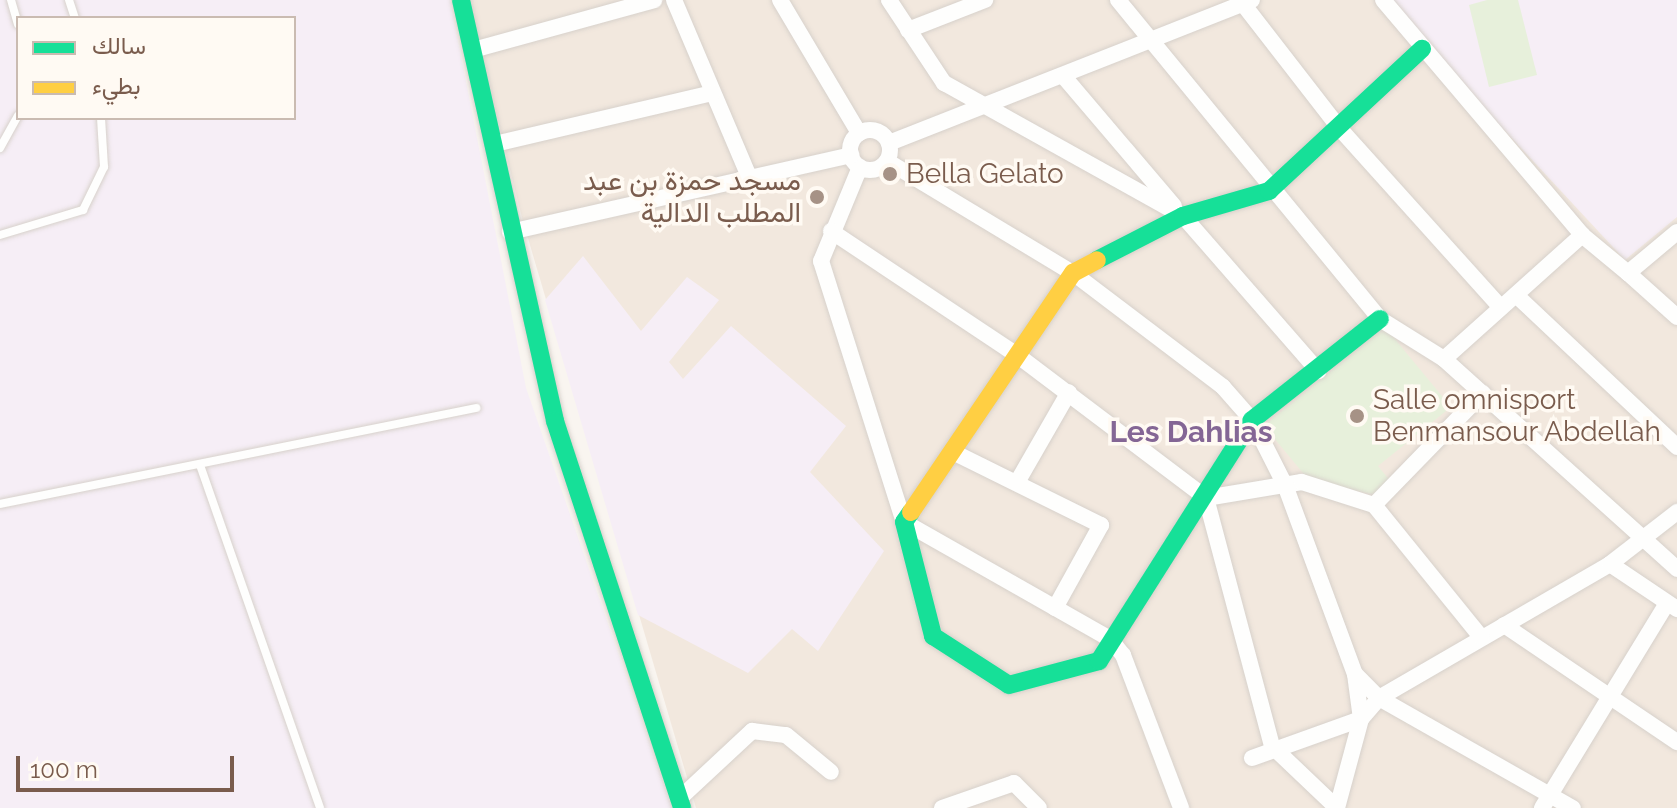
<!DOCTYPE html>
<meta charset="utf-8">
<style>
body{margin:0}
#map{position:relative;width:1677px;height:808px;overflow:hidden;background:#f9f5f0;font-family:Raleway,Vazirmatn,sans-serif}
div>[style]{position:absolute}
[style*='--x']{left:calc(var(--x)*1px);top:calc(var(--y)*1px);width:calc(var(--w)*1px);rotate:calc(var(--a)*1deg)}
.residential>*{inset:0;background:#f2e8de}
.education>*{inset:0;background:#f6eef6}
.green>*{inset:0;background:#e7f0db}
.roads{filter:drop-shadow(0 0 2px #d7d1cb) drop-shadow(0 0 2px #d7d1cb)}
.lane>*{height:8px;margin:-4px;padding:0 4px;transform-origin:4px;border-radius:4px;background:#fefefd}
.street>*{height:16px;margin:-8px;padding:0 8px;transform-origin:8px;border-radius:8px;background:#fefefd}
.street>.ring{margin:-8px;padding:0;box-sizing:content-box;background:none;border:16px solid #fefefd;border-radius:50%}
.fast>*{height:18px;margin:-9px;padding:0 9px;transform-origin:9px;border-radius:9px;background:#16e098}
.slow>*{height:18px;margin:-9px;padding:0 9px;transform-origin:9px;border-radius:9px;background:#ffcf43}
.dots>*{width:22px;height:22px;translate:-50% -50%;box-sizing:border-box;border:4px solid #fffaf3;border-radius:50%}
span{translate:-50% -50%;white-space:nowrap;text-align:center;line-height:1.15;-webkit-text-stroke:7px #fffaf3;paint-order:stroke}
.poi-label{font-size:28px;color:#7a5c4d}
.left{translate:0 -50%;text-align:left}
.right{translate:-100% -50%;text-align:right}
.neighbourhood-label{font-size:30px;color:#846695;font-weight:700}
.legend{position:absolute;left:16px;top:16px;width:280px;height:104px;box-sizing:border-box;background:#fffaf3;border:2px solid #cabbb1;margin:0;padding:10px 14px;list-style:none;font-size:24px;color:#7a5c4d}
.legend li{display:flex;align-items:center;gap:16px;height:40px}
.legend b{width:40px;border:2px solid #cabbb1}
.scale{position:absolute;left:16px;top:756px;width:218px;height:36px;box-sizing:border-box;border:4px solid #7a5c4d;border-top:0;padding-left:10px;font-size:24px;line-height:28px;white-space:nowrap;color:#7a5c4d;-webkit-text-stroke:6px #fffaf3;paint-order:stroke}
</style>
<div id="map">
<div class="residential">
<i style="clip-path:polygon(468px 0,1677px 0,1677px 808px,696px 808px,522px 218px)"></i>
</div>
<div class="education">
<i style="clip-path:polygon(evenodd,0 0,450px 0,526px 388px,672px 808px,0 808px,0 0,18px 18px,294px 18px,294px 118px,18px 118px,18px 18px)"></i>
<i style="clip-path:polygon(1392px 0,1677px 0,1677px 217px,1625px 260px,1427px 47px)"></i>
<i style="clip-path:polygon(583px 256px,641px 331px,687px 277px,719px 300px,669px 362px,683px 379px,731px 326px,846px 426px,810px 472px,884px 551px,818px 651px,792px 629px,748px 673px,638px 615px,545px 300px)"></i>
</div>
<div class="green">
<i style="clip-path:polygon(1487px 0,1518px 0,1537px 75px,1489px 87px,1469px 5px)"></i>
<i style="clip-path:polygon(1385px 327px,1451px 407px,1378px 466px,1391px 482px,1375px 495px,1308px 479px,1264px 426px)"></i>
</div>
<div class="roads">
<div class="lane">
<i style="--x:11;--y:0;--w:25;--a:74"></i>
<i style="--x:69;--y:0;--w:19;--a:72"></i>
<i style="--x:0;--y:148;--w:37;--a:-61"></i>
<i style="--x:0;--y:235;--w:87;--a:-16.8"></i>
<i style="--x:83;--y:210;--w:48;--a:-64"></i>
<i style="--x:104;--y:167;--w:49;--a:-93.5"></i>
<i style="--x:200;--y:465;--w:363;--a:70.7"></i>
<i style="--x:0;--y:504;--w:486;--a:-11.4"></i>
</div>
<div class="street">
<i style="--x:674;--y:0;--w:189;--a:67"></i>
<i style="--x:780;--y:0;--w:155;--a:59.3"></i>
<i style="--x:889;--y:0;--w:100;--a:56.5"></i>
<i style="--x:944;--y:83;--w:274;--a:29.1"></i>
<i style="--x:1183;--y:216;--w:206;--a:48.9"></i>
<i style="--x:1118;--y:0;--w:413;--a:50.6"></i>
<i style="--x:1380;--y:319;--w:75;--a:32"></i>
<i style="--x:1444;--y:359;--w:314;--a:42"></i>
<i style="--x:1240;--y:0;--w:165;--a:52.2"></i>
<i style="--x:1341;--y:130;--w:239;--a:48"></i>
<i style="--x:1383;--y:0;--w:308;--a:49.7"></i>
<i style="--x:1582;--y:235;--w:60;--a:39.6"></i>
<i style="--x:1628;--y:273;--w:64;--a:-39.9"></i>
<i style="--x:908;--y:30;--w:83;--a:-21.3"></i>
<i style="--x:473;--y:50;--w:188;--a:-15.4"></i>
<i style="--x:1065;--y:78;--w:168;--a:49.6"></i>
<i class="ring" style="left:850px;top:130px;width:24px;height:24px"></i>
<i style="--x:889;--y:143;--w:390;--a:-21.5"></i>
<i style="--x:495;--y:144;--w:223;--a:-13.2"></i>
<i style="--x:887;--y:161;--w:217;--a:31.1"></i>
<i style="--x:1073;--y:273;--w:188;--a:37.2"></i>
<i style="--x:1223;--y:387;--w:44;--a:48.7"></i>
<i style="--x:1252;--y:420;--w:73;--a:63.1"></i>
<i style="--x:1285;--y:485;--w:202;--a:69.7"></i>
<i style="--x:1355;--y:674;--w:34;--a:45"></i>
<i style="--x:1379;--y:698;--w:223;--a:29.6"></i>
<i style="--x:860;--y:167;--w:102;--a:112.5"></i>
<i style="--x:821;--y:261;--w:274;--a:72.4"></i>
<i style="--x:904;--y:522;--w:237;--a:29.6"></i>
<i style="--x:1110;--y:639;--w:21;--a:51"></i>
<i style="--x:1123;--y:655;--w:164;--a:69.2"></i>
<i style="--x:831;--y:231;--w:224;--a:33.7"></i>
<i style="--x:1017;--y:355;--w:237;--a:37.1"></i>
<i style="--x:510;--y:232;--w:350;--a:-12.7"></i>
<i style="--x:1628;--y:273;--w:66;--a:41.9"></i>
<i style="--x:1517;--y:296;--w:220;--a:43.3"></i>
<i style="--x:1444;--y:359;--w:186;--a:-41.9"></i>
<i style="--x:955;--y:453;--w:163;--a:26.3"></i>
<i style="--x:1101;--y:525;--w:95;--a:119"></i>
<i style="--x:1019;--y:479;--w:100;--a:-60.1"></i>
<i style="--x:1374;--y:505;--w:156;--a:-45.8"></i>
<i style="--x:1610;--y:564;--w:81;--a:33.9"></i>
<i style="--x:1504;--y:625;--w:209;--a:34.1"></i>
<i style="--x:1252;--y:758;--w:116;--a:-19.7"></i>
<i style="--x:1361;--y:719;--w:28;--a:-49"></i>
<i style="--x:1379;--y:698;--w:267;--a:-30.1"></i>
<i style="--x:1610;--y:564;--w:85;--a:-37.8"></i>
<i style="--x:679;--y:799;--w:100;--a:-43"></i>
<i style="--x:752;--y:731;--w:34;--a:7"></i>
<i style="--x:786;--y:735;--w:58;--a:39.4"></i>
<i style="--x:942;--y:808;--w:76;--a:-19.1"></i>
<i style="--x:1014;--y:783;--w:35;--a:45"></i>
<i style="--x:1337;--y:808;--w:90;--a:-136.4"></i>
<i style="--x:1272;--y:746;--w:257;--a:-104.9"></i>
<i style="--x:1206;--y:498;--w:97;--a:-9.5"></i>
<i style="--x:1302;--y:482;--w:76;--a:17.7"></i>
<i style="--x:1374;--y:505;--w:170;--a:51"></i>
<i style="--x:1337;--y:808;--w:92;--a:-74.9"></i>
<i style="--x:1361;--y:719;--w:45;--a:-97.6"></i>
<i style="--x:1542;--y:808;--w:240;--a:-58.6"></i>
</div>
<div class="fast">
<i style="--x:461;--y:0;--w:431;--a:77.4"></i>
<i style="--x:555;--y:421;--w:407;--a:71.8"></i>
<i style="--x:1097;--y:260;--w:97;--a:-27.1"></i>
<i style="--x:1183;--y:216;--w:90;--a:-16.2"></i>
<i style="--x:1269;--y:191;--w:209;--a:-42.9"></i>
<i style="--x:911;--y:512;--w:12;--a:125"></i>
<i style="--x:904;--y:522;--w:118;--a:75.7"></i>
<i style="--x:933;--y:636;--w:90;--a:32.8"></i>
<i style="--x:1009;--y:685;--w:93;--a:-14.9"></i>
<i style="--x:1099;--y:661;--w:285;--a:-57.6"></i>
<i style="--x:1252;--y:420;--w:163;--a:-38.3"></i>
</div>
<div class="slow">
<i style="--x:911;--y:512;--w:289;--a:-55.9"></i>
<i style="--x:1073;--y:273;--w:27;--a:-28"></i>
</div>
</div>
<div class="dots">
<i style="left:890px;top:174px;background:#a69286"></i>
<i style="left:817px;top:197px;background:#a69286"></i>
<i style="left:1357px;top:416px;background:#a69286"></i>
</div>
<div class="poi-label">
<span class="left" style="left:906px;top:174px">Bella Gelato</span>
<span class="right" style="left:801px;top:197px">مسجد حمزة بن عبد<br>المطلب الدالية</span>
<span class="left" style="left:1373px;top:416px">Salle omnisport<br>Benmansour Abdellah</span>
</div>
<div class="neighbourhood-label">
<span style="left:1191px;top:432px">Les Dahlias</span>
</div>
<ul class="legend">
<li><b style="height:10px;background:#16e098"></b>سالك</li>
<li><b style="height:10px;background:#ffcf43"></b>بطيء</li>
</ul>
<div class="scale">100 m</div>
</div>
